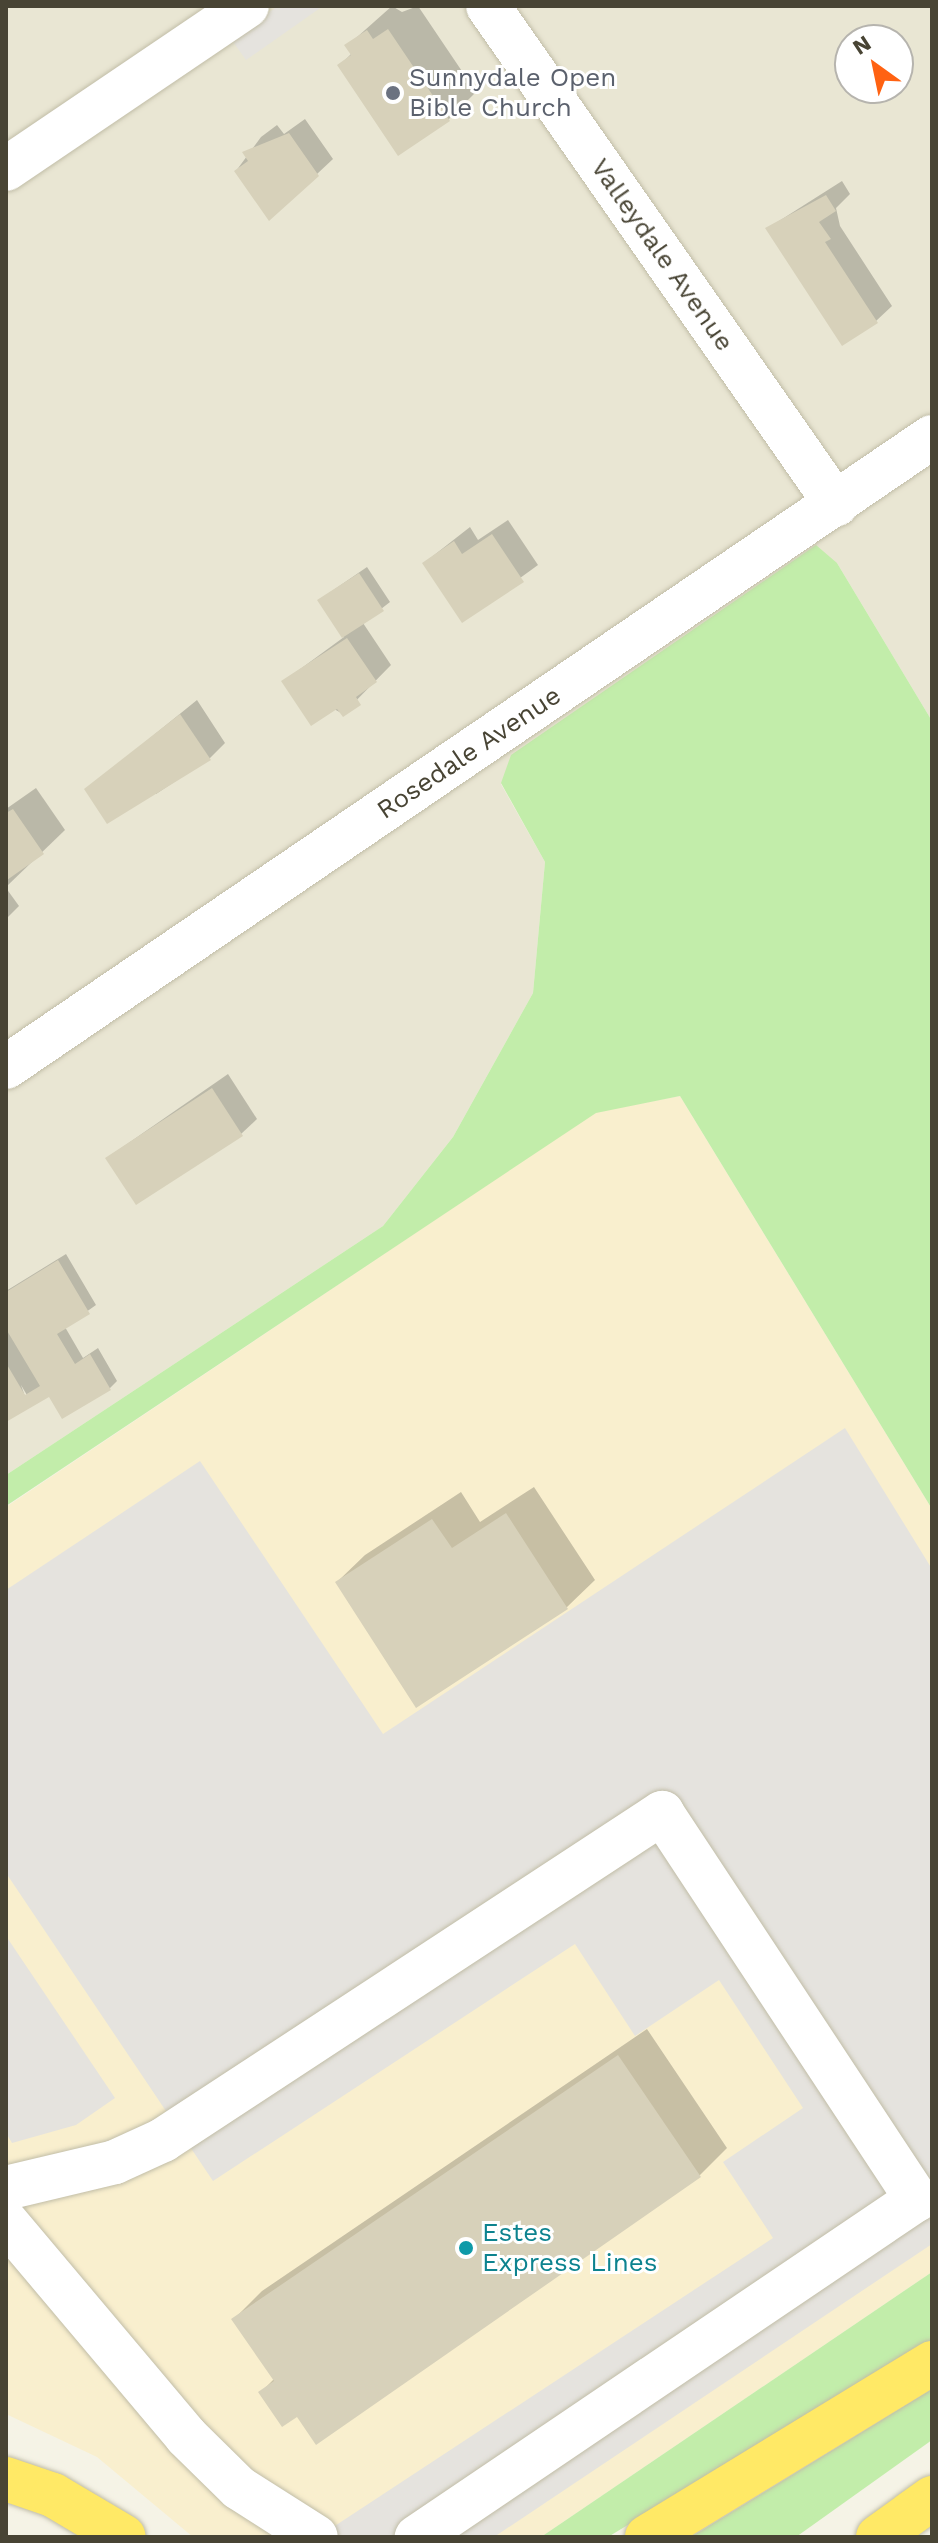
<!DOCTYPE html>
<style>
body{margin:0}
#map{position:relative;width:938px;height:2543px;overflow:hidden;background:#f5f3e6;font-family:"Work Sans",sans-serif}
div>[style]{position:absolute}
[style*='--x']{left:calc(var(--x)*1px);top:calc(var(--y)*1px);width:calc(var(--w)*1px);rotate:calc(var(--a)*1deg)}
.residential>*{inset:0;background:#e9e6d3}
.commercial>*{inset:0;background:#f9efce}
.green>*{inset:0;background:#c2edaa}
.parking>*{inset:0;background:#e5e3de}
.shadow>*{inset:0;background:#0003}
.building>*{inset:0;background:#d7d1ba}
.roads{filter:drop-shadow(0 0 2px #c1bda7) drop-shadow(0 0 2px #c1bda7)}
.minor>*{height:44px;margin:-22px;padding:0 22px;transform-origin:22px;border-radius:22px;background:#fff}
.highway>*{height:44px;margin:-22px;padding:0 22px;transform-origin:22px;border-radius:22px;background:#ffe966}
.dots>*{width:22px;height:22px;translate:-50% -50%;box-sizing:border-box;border:4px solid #fff;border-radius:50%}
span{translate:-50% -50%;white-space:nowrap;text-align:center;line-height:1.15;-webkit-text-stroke:6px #fff;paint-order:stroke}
.worship-label{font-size:26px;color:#5b616d}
.left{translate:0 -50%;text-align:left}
.street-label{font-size:26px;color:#484434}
.culture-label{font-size:26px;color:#0d838f}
.frame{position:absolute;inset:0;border:8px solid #484434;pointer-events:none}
.north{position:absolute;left:834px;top:24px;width:80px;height:80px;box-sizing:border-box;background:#fff;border:2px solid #b6b4ae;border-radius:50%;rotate:327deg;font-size:22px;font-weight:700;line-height:32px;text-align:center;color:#484434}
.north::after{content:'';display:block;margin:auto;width:28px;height:36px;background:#ff6212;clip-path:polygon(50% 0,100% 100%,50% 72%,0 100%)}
</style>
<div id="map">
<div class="residential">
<i style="clip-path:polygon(evenodd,6px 6px,932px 6px,932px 721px,837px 563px,501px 784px,545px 862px,533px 993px,453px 1137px,383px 1226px,6px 1475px,6px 6px,850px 40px,898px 40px,898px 88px,850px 88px,850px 40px)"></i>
</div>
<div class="commercial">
<i style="clip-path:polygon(680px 1096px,932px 1509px,932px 2272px,541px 2537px,193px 2537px,97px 2457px,6px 2414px,6px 1507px,596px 1112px)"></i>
</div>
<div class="green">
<i style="clip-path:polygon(816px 545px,837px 563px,932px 721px,932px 1509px,680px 1096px,596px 1113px,6px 1506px,6px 1475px,383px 1226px,453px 1137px,533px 993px,545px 862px,501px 783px,511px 755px)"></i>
<i style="clip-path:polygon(932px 2272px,932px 2340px,608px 2537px,541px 2537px)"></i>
<i style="clip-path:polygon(932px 2389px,932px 2440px,796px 2537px,691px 2537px)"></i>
</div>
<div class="parking">
<i style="clip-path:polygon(278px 6px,323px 6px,246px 60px,231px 39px)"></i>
<i style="clip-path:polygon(845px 1428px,932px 1569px,932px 2244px,494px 2537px,318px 2537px,773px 2238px,723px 2162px,803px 2108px,719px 1980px,635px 2036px,575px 1944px,213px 2181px,6px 1873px,6px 1590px,200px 1461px,383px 1734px)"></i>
<i style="clip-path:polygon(6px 1936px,115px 2098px,76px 2125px,12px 2143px,6px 2133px)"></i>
</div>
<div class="shadow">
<i style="clip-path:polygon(392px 6px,402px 12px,418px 6px,476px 92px,448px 120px,339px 66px,352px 53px,347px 46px)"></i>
<i style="clip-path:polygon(305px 119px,333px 159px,317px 174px,236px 171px,261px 137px,277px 125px,284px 134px)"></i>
<i style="clip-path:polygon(842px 181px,850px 194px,836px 208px,840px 226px,892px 306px,876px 321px,768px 228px)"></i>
<i style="clip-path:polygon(508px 520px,538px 565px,462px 620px,424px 563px,470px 527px,478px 540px)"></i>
<i style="clip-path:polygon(367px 567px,390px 602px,363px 623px,391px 665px,343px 714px,284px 681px,344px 637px,319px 600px)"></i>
<i style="clip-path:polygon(197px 700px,225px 743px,210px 758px,156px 794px,152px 788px,86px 790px)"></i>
<i style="clip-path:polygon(36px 788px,65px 830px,6px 887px,6px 809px)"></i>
<i style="clip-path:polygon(6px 888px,19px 906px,6px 919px)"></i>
<i style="clip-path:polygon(228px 1074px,257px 1119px,241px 1134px,107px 1158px)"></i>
<i style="clip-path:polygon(evenodd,66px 1254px,96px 1305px,65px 1327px,83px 1358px,98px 1348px,117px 1381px,110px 1388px,49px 1395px,6px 1420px,6px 1291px,66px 1254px,21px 1385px,31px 1402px,27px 1402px,21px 1385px)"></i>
<i style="clip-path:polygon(534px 1487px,595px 1580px,567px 1607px,417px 1705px,337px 1582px,365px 1555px,461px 1492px,480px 1522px)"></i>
<i style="clip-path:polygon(647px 2029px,727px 2148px,700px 2175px,297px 2414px,261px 2392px,275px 2378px,234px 2319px,262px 2291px)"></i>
</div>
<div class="building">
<i style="clip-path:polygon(388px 29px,450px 121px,398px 156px,337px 65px,351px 55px,344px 45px,367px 30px,373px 39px)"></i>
<i style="clip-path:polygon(289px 133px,319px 176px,269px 221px,234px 171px,248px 161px,242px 152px)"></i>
<i style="clip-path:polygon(826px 195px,836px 211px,819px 222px,831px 239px,825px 242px,878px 323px,842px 346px,765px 228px)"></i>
<i style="clip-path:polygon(492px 534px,524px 582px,462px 623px,422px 563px,454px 541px,462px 554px)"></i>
<i style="clip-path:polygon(359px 573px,384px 611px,342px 638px,317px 600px)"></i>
<i style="clip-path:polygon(347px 638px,377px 682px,356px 697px,361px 705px,343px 717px,337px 709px,311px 726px,281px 681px)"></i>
<i style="clip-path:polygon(180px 714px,211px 760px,107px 824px,84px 789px)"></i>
<i style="clip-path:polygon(13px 809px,44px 854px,7px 880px,6px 889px,6px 813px)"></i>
<i style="clip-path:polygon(212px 1088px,243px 1136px,136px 1205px,105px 1158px)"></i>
<i style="clip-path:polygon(58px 1260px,90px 1314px,57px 1334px,75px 1364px,90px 1354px,111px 1390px,62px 1419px,49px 1397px,6px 1422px,6px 1363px,25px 1395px,40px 1386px,6px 1329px,6px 1292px)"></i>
<i style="clip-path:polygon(506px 1513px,568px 1609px,416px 1708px,335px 1582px,432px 1519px,452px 1548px)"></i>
<i style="clip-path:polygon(618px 2055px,701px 2177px,316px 2445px,297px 2417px,282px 2427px,258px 2392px,274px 2381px,231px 2319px)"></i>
</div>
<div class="roads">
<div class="minor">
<i style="--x:488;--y:6;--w:608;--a:55.05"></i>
<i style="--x:6;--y:169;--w:291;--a:-34.1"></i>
<i style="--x:6;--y:1067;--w:1120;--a:-34.23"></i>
<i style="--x:6;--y:2188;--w:112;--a:-13.4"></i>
<i style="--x:115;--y:2162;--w:53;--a:-24.6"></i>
<i style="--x:163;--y:2140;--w:597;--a:-33.24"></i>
<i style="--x:662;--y:1813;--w:463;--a:56.6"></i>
<i style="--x:917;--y:2199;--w:604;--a:145.94"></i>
<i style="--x:6;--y:2222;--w:280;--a:49.9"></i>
<i style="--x:186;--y:2436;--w:74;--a:44.5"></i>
<i style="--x:239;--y:2488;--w:91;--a:32.5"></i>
</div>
<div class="highway">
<i style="--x:6;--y:2479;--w:50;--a:18.8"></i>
<i style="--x:53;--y:2495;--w:82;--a:30.6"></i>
<i style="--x:647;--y:2537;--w:334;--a:-31.4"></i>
<i style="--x:878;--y:2537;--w:67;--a:-35.8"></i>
</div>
</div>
<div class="dots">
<i style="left:393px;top:93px;background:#6b7280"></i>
<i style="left:466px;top:2248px;background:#0f9aa8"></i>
</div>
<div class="worship-label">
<span class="left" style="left:409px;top:93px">Sunnydale Open<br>Bible Church</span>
</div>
<div class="street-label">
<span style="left:662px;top:255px;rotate:55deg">Valleydale Avenue</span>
<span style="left:469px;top:753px;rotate:-34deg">Rosedale Avenue</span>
</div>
<div class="culture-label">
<span class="left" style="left:482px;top:2248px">Estes<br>Express Lines</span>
</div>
<div class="frame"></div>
<div class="north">N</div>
</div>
